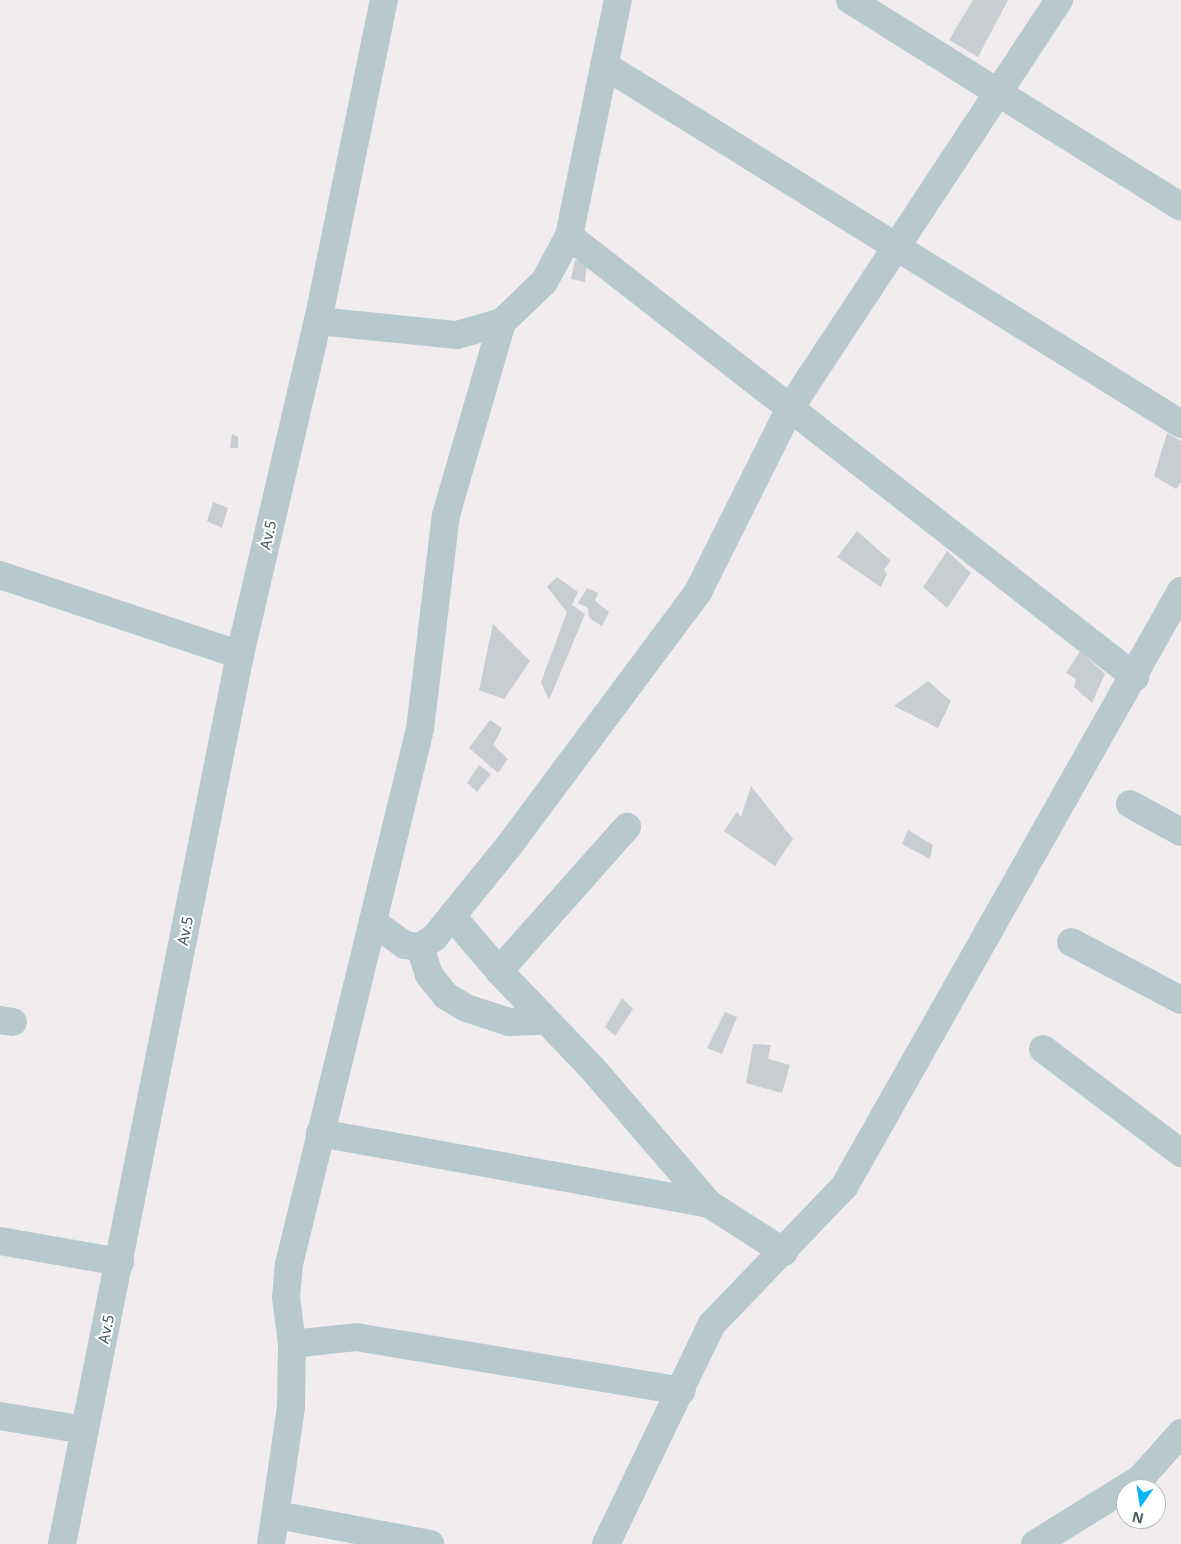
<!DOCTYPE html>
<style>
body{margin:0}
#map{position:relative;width:1181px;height:1544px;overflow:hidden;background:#f1edee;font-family:"Noto Sans",sans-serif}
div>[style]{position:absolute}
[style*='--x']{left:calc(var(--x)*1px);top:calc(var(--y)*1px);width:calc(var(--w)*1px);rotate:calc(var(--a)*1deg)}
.building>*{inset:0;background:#c7cdd1}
.minor>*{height:28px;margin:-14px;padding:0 14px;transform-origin:14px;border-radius:14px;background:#b7c9cd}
span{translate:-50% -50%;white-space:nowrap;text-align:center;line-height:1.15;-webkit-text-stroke:4px #fff;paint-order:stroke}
.street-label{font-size:15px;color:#44595d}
.north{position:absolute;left:1116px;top:1479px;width:50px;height:50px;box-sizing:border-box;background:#fff;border:1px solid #b4bdbe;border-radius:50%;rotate:193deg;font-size:14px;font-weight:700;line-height:20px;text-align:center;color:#44595d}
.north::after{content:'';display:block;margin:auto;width:18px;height:22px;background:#05b6f3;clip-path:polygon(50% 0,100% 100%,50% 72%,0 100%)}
</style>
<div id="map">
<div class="building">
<i style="clip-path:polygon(973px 0,1008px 0,978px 57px,949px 40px)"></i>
<i style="clip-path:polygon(575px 260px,587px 263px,585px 282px,571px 279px)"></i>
<i style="clip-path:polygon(1167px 433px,1181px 441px,1181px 482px,1176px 489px,1154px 476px)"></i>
<i style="clip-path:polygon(232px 434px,238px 437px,238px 448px,230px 448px)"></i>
<i style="clip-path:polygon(213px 502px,228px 508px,222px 528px,207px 521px)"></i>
<i style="clip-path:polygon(857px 531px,891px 561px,884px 569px,887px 574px,881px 587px,837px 557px)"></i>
<i style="clip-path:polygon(947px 551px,971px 573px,947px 608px,923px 587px)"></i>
<i style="clip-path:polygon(557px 577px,578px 592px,572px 605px,585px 614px,549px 700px,541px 682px,567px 612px,547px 587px)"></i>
<i style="clip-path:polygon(587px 588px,598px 593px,595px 601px,609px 612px,602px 626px,589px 618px,588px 608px,578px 603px)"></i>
<i style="clip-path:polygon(493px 624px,530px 661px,504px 699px,479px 690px)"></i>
<i style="clip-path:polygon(1080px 651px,1105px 674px,1092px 703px,1074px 687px,1076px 679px,1066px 673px)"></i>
<i style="clip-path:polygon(928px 681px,951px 701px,938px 728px,894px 706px)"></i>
<i style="clip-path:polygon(490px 720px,502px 728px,493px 745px,508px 759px,498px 773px,469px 748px)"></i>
<i style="clip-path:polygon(479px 765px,491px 774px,477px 792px,467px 783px)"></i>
<i style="clip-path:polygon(751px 786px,793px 839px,775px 866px,724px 831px,737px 812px,741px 817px)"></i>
<i style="clip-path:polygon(908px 830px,933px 845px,930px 859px,902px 844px)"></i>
<i style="clip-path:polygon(622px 998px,633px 1009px,615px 1036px,605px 1027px)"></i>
<i style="clip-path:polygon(725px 1012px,737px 1017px,722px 1054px,707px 1048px)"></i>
<i style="clip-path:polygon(753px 1044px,771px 1045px,768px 1059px,790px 1065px,782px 1093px,746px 1083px)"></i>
</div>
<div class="minor">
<i style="--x:850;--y:0;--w:390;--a:32"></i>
<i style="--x:604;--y:65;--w:680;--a:31.89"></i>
<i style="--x:569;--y:236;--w:718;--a:37.92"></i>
<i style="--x:318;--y:321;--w:140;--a:5.8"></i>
<i style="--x:457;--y:335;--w:47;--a:-16.1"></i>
<i style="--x:502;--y:322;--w:58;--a:-43.6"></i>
<i style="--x:544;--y:282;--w:52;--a:-61.5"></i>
<i style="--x:569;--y:236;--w:241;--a:-78.3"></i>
<i style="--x:0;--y:575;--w:253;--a:18.4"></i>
<i style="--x:1130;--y:804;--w:58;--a:28.8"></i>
<i style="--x:452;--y:916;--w:72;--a:49.5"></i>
<i style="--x:499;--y:971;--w:134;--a:46.2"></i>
<i style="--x:592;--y:1068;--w:179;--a:49.3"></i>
<i style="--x:373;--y:922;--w:39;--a:36"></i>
<i style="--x:405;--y:945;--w:15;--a:8"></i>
<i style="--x:420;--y:947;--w:17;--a:-33"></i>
<i style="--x:434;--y:938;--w:117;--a:-50.9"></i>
<i style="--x:508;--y:847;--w:318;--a:-53.3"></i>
<i style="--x:698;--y:592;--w:206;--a:-63.4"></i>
<i style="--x:790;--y:408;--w:489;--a:-56.6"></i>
<i style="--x:1071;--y:942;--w:124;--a:27.8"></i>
<i style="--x:420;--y:947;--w:29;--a:72"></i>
<i style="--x:429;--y:975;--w:27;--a:51"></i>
<i style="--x:446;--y:996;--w:23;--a:31"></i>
<i style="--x:466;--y:1008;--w:45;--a:18"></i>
<i style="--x:509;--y:1022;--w:35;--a:-2"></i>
<i style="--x:499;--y:971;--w:193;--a:-48.4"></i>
<i style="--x:0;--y:1020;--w:13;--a:9"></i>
<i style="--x:1043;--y:1049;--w:173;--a:37"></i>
<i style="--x:320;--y:1133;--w:395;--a:10.3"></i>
<i style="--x:709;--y:1204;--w:89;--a:32.6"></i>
<i style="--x:0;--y:1241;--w:122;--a:9.9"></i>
<i style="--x:292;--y:1344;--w:64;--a:-6.2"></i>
<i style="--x:356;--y:1337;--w:330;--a:9.4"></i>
<i style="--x:0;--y:1416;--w:86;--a:9.4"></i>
<i style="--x:277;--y:1515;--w:156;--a:10.7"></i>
<i style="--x:62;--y:1544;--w:907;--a:-78.68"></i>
<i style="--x:240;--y:655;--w:343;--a:-76.9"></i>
<i style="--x:318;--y:321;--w:328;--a:-78.4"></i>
<i style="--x:271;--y:1544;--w:138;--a:-81.7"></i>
<i style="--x:291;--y:1407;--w:63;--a:-89.1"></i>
<i style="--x:292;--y:1344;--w:47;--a:-97.3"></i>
<i style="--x:286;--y:1297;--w:33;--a:-85"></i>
<i style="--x:289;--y:1264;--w:551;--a:-76.24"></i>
<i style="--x:420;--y:729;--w:216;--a:-83.1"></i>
<i style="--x:446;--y:515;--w:201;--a:-73.8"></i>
<i style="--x:606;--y:1544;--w:244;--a:-64.3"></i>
<i style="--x:712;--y:1324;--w:190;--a:-46.1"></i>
<i style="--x:844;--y:1187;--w:685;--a:-60.51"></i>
<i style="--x:1035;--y:1544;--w:123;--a:-31.8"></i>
<i style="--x:1140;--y:1479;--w:62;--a:-48.3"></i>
</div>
<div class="street-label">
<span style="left:268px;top:535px;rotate:-77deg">Av.5</span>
<span style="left:185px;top:931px;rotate:-79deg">Av.5</span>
<span style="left:106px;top:1329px;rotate:-78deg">Av.5</span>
</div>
<div class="north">N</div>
</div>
